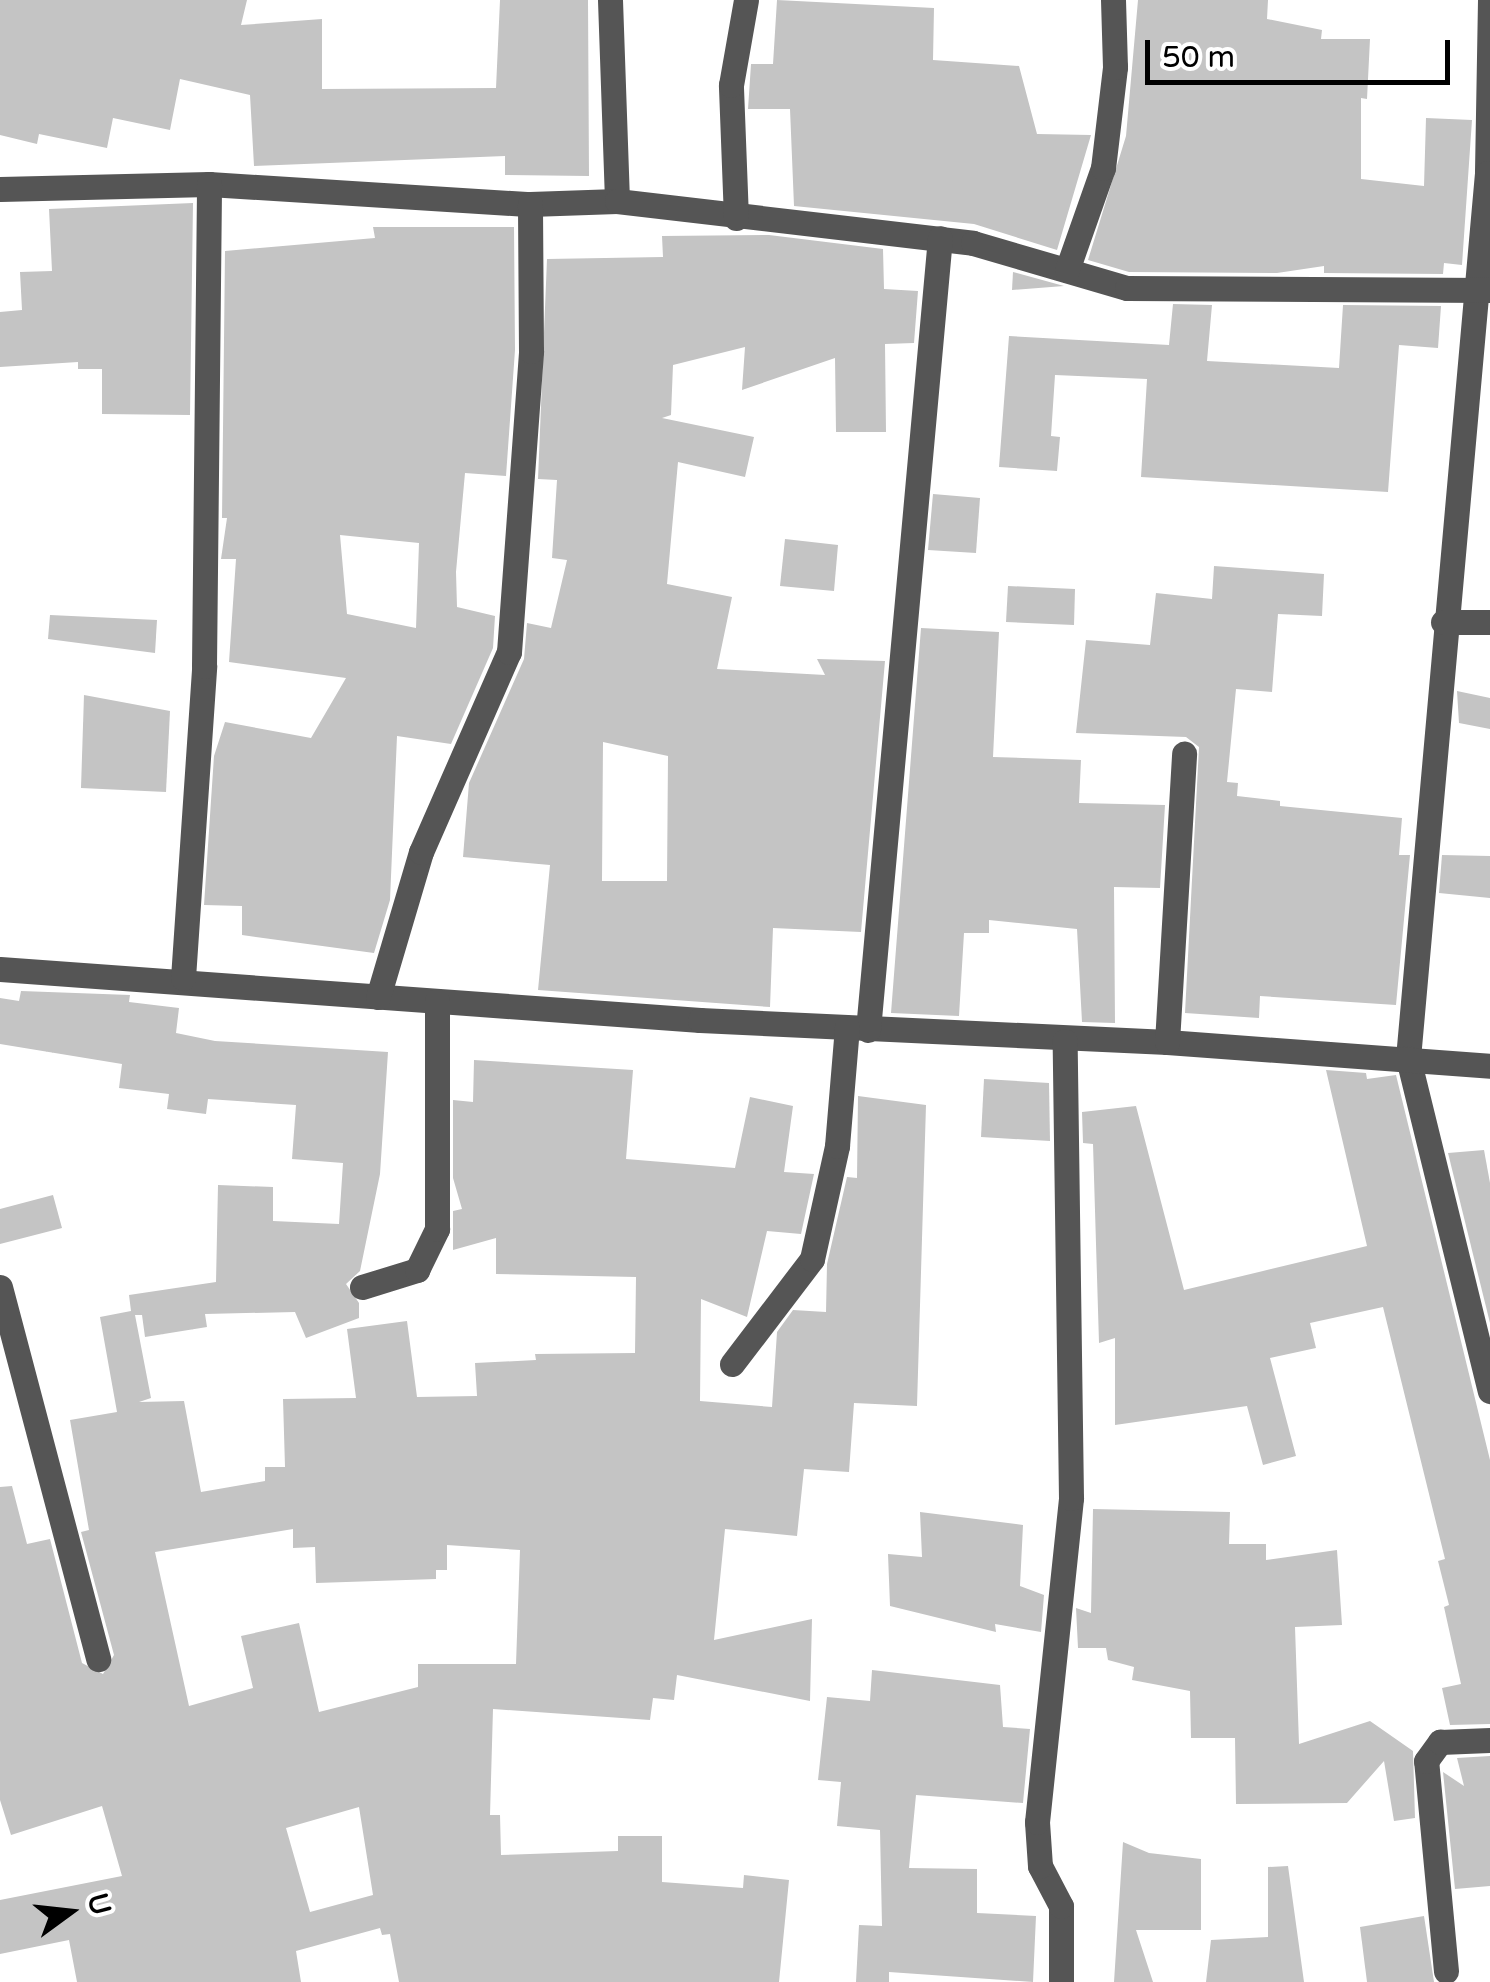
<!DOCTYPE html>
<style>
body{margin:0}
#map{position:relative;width:1490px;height:1982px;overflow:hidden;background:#fff;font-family:"Varela Round",sans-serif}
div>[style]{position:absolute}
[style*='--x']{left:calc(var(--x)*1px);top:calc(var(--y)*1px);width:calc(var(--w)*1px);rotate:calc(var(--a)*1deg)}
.building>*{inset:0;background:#c4c4c4}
.minor>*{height:25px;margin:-12.5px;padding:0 12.5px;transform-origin:12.5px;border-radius:12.5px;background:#555}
span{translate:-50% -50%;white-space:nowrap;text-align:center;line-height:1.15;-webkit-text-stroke:8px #fff;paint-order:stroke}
.north{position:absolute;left:20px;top:1862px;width:100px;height:100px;-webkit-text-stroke:8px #fff;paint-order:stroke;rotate:75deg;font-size:28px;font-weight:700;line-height:40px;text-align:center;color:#000}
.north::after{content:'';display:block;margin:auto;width:35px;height:45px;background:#000;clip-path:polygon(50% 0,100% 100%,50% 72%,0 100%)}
.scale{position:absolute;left:1145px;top:40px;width:305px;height:45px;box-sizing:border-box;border:5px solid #000;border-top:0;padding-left:12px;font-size:30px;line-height:35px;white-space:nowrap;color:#000;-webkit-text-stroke:8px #fff;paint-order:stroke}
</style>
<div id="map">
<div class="building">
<i style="clip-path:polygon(0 0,247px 0,241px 25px,322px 19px,322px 89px,496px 88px,500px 0,588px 0,589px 176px,505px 175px,505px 156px,254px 166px,250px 95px,180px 79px,170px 130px,113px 118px,107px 148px,39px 134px,37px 144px,0 135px)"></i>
<i style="clip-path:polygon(777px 0,934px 8px,933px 60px,1019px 66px,1037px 134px,1091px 135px,1057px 250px,974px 224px,794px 206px,790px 109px,748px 109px,751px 64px,773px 64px)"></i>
<i style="clip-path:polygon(1138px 0,1268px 0,1267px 19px,1322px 30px,1321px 39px,1370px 39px,1367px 99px,1361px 98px,1361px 179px,1424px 186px,1426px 118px,1472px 120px,1462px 265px,1444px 263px,1443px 274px,1324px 273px,1324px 266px,1277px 273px,1129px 272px,1088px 260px,1126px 136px)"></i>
<i style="clip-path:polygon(193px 203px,190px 415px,102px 414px,102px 369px,78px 369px,78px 362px,0 367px,0 312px,22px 310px,20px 272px,52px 271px,49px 209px)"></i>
<i style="clip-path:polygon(evenodd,373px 227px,514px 227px,515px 350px,506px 476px,465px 473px,456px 572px,457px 607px,495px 616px,493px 648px,451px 744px,397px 736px,390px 900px,374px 953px,242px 935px,242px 906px,204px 905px,214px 756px,225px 722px,311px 738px,346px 678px,229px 662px,236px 559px,221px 559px,227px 518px,222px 518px,225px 251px,375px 238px,373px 227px,340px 535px,419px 543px,416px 628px,347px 614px,340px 535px)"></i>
<i style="clip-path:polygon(evenodd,769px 235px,883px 249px,884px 289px,918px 291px,914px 343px,885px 344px,886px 432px,836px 432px,835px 358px,742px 390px,745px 347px,673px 365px,671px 415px,662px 418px,754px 437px,745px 477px,678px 462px,667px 584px,732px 597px,717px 669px,825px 675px,817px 659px,885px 661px,861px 932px,773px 928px,770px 1007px,538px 990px,550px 865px,463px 857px,469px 783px,524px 659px,527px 623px,551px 628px,567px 560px,552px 558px,557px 480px,538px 479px,547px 259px,663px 257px,662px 236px,769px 235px,603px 742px,668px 756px,667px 881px,602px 881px,603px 742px)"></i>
<i style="clip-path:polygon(1013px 272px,1064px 286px,1012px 290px)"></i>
<i style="clip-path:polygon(1173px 304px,1212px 305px,1207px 361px,1339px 368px,1343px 305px,1441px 306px,1438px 348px,1399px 345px,1388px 492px,1141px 477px,1147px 379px,1055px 375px,1051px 436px,1060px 437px,1057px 471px,999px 467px,1009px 336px,1169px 345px)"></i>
<i style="clip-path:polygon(933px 494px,980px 498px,976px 553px,928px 550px)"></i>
<i style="clip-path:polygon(785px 539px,838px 545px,834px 591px,780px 586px)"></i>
<i style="clip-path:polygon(1214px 566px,1324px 574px,1322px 616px,1278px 614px,1272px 692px,1236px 689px,1227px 782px,1238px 783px,1237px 796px,1280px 801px,1280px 806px,1402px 818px,1399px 855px,1410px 855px,1396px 1005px,1260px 996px,1259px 1018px,1185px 1013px,1199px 747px,1186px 737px,1076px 733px,1086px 640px,1150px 645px,1156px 593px,1212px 599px)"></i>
<i style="clip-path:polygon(1008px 586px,1075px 589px,1074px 625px,1006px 622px)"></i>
<i style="clip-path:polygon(50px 615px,157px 620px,155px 653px,48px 639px)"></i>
<i style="clip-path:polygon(921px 628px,999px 632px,993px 757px,1081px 760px,1079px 803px,1165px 805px,1160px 888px,1114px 887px,1115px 1023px,1082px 1022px,1077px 929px,989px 920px,989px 933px,964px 933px,959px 1016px,891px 1013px)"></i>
<i style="clip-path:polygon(1457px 691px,1490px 698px,1490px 729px,1459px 723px)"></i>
<i style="clip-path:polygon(84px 695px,170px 711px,166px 792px,81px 788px)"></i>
<i style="clip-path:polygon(1442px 855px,1490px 856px,1490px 898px,1439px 893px)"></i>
<i style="clip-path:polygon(evenodd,21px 991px,130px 995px,129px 1002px,179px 1008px,176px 1033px,215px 1041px,388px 1052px,380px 1174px,360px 1271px,346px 1284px,359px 1303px,359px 1318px,306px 1338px,295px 1312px,205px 1314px,207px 1327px,145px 1337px,142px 1315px,135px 1315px,151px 1398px,139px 1402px,184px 1401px,201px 1492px,265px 1481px,265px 1467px,285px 1467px,283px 1399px,356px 1398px,347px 1329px,407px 1321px,417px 1397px,477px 1396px,475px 1363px,536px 1360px,535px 1354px,635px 1353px,636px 1277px,496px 1274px,496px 1238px,453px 1250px,453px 1211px,462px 1209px,453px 1178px,453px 1100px,473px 1102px,474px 1060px,633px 1070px,626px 1159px,735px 1168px,750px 1097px,793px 1106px,784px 1172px,814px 1174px,801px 1234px,767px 1231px,747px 1317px,701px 1299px,700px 1401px,772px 1407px,777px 1332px,793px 1310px,826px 1312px,827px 1264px,847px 1177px,857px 1178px,858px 1096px,926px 1105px,917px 1406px,854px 1403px,849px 1472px,804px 1469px,797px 1536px,725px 1529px,714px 1640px,812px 1619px,810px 1701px,677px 1675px,674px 1700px,653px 1698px,650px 1720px,493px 1709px,490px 1815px,500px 1815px,501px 1855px,618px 1851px,618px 1836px,662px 1836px,662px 1882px,743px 1888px,744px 1875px,789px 1880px,779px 1982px,399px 1982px,390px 1934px,382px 1935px,380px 1928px,296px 1951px,301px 1982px,77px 1982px,69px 1940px,0 1954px,0 1900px,122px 1876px,102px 1806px,11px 1835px,0 1800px,0 1487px,12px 1486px,27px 1544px,50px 1539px,82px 1663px,103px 1674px,114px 1655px,81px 1532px,89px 1530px,70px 1420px,117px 1412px,100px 1317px,131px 1311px,129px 1295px,216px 1282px,218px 1185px,273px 1187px,273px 1221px,339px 1224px,343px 1163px,292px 1159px,296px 1105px,208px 1099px,206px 1114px,167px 1109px,169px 1094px,119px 1088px,122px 1064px,0 1044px,0 998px,19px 1001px,21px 991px,293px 1529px,293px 1548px,315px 1547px,316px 1583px,436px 1579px,436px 1570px,447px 1570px,447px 1545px,520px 1550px,516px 1664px,418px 1664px,418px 1687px,319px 1712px,299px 1623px,241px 1636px,253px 1688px,189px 1706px,155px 1552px,293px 1529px,21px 991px,359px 1807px,373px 1895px,310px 1912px,286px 1828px,359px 1807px)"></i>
<i style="clip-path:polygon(1326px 1070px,1366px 1073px,1367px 1079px,1396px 1075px,1490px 1460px,1490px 1724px,1450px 1725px,1442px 1688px,1461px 1684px,1444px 1607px,1449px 1605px,1438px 1561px,1445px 1559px,1383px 1307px,1310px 1323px,1316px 1348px,1270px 1358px,1296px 1456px,1263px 1465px,1247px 1406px,1115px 1425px,1115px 1338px,1099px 1343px,1093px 1144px,1083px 1143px,1082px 1112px,1136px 1106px,1184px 1290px,1367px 1246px)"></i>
<i style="clip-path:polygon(984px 1079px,1049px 1083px,1050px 1141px,981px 1137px)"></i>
<i style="clip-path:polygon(1484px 1150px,1490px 1183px,1490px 1323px,1448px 1153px)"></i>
<i style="clip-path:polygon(53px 1195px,62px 1228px,0 1244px,0 1209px)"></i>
<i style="clip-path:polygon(1093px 1509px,1230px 1512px,1229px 1544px,1266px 1544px,1266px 1560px,1337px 1550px,1342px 1625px,1295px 1627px,1299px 1744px,1370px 1721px,1413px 1751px,1415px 1818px,1394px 1821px,1384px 1761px,1347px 1803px,1236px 1804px,1235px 1738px,1191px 1738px,1190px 1691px,1132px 1680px,1134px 1667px,1108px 1660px,1106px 1648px,1078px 1648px,1076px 1608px,1091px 1613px)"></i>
<i style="clip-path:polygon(920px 1512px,1023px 1525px,1020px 1586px,1044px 1595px,1041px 1632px,995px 1624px,996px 1632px,890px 1606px,888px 1554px,922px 1557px)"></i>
<i style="clip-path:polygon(872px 1670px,1000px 1685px,1003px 1727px,1030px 1729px,1023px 1803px,916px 1795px,909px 1868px,977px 1869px,977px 1913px,1036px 1916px,1033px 1982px,889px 1972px,889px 1982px,856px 1982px,859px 1925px,882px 1926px,880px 1830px,837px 1826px,841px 1782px,818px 1780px,827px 1697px,870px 1701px)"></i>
<i style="clip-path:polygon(1490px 1756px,1490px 1886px,1455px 1889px,1443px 1772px,1464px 1786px,1457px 1758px)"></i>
<i style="clip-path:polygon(1123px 1842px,1149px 1853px,1201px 1859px,1201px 1930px,1136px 1930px,1153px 1982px,1114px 1982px)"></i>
<i style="clip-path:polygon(1288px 1866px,1304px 1982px,1206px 1982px,1211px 1940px,1268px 1937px,1268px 1867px)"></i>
<i style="clip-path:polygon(1424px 1916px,1434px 1982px,1367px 1982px,1360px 1927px)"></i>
</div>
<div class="minor">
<i style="--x:610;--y:0;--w:201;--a:88"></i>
<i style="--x:1490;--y:0;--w:173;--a:91"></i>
<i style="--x:1487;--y:173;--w:889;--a:95.1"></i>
<i style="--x:1408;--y:1058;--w:343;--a:76.2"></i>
<i style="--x:0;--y:189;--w:209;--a:-1.4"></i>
<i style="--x:209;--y:184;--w:322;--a:3.6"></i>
<i style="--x:530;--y:204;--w:87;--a:-2"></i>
<i style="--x:617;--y:201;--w:358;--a:6.7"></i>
<i style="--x:973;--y:243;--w:160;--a:16.3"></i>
<i style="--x:1127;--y:288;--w:363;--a:0.3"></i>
<i style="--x:736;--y:218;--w:133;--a:-92.2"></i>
<i style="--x:731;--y:85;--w:86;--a:-80"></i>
<i style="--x:1067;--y:270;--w:108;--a:-70.6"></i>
<i style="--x:1103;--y:168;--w:102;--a:-83.2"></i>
<i style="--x:1115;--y:67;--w:67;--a:-91.7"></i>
<i style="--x:1443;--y:622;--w:47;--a:0"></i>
<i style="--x:0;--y:969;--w:702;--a:4.17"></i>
<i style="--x:700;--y:1020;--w:468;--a:2.7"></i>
<i style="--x:1167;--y:1042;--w:324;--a:4.2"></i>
<i style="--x:183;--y:978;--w:313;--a:-86.1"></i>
<i style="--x:204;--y:666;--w:482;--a:-89.4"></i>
<i style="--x:378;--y:997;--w:151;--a:-73.5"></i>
<i style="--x:421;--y:852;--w:219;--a:-66.3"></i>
<i style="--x:509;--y:652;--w:302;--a:-85.8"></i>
<i style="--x:531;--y:351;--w:147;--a:-90.4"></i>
<i style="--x:868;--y:1030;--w:795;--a:-84.81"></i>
<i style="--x:1167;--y:1042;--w:289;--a:-86.6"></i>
<i style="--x:0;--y:1287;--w:385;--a:75.2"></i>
<i style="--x:362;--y:1287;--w:58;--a:-17.2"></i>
<i style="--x:417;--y:1270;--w:46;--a:-64"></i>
<i style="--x:437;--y:1229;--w:228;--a:-90"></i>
<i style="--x:732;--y:1364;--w:132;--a:-52.7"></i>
<i style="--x:812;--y:1259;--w:116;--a:-77.5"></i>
<i style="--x:837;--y:1146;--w:119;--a:-85.2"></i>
<i style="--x:1446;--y:1971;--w:211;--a:-95.4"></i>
<i style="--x:1426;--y:1761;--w:24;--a:-54"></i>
<i style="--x:1440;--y:1742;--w:50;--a:-2.3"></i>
<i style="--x:1061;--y:1982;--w:76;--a:-90"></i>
<i style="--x:1061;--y:1906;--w:45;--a:-117.7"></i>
<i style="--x:1040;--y:1866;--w:44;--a:-93.9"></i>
<i style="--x:1037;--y:1822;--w:326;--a:-84"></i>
<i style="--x:1071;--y:1498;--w:457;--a:-90.8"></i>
</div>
<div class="north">U</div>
<div class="scale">50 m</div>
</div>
